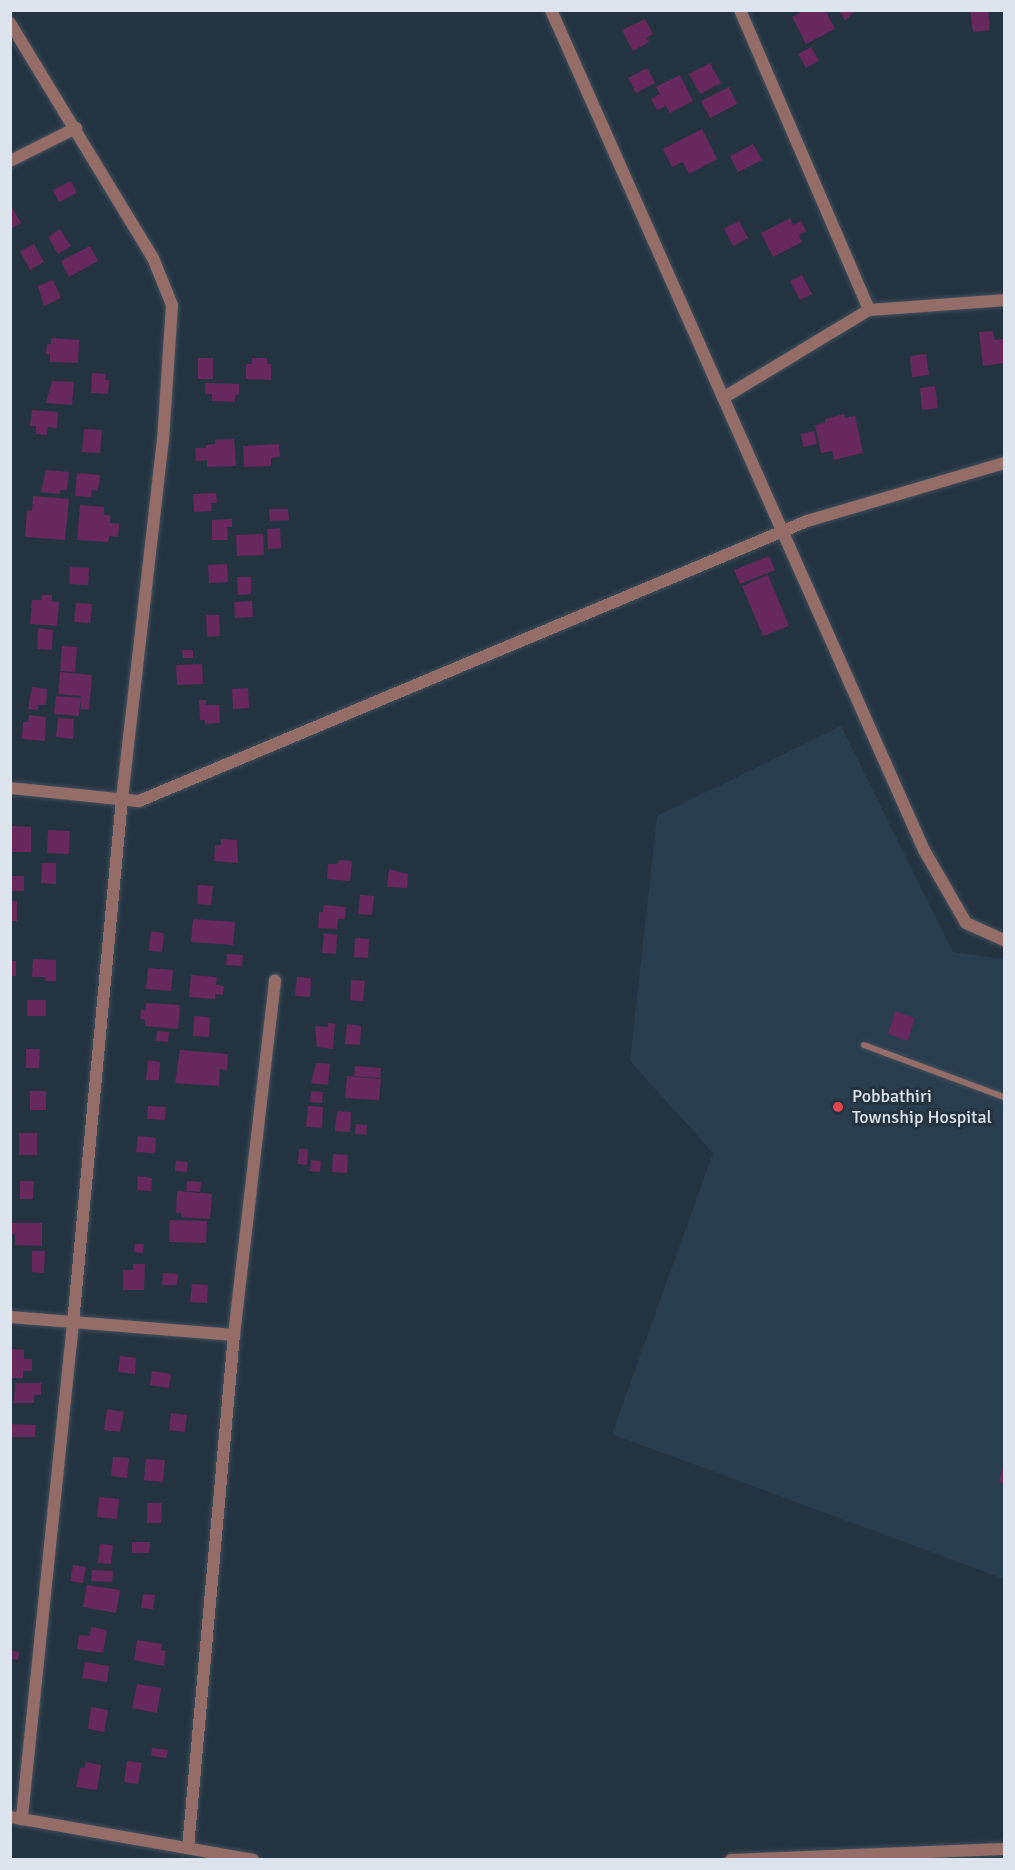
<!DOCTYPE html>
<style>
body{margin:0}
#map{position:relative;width:1015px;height:1870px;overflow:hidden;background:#243340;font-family:Signika,sans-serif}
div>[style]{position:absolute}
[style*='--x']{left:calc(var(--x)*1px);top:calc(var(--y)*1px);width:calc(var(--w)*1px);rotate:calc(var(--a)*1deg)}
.built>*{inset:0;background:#283d4e}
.building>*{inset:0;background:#67285b}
.roads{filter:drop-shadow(0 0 2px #414f5c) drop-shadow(0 0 2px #414f5c)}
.lane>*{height:6px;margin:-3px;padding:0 3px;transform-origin:3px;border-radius:3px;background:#946d68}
.street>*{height:12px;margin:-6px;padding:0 6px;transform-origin:6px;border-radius:6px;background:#946d68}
.dots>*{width:16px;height:16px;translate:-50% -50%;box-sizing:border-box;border:3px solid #243340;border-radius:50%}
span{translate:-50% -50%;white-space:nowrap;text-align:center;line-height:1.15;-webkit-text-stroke:6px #243340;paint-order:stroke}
.poi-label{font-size:18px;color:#dce5ed}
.left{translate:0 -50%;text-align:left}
.frame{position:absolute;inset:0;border:12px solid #dce5ed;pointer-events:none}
</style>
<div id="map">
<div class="built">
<i style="clip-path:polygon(841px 726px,953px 952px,1004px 959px,1004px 1579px,612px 1434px,713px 1153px,630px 1061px,657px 816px)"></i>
</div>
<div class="building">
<i style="clip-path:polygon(798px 10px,825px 10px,835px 29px,806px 44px,792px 17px,800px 13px)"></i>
<i style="clip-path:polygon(839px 10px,856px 10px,845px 21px)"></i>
<i style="clip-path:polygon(970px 10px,988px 10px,990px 30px,973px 32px)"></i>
<i style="clip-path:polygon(645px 19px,653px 34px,646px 38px,649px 42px,633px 51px,622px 30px)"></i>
<i style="clip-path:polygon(811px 47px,819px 61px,806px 68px,798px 54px)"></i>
<i style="clip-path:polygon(710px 63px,721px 83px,700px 94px,689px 74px)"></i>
<i style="clip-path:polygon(647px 68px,655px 83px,636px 93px,628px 78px)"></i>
<i style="clip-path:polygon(680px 75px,693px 101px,670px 113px,666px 106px,657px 110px,651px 99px,660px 94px,656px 87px)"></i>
<i style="clip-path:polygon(729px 87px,737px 104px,710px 118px,701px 101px)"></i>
<i style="clip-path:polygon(702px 129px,717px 159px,689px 174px,683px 162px,672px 167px,663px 149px)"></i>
<i style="clip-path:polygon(753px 144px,762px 160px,738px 172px,730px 156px)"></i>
<i style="clip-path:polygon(71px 181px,77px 193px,59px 202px,53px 190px)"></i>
<i style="clip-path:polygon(10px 204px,21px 223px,10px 229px)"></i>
<i style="clip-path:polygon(790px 218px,793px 225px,801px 221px,806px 231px,799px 235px,802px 242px,773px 257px,761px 233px)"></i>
<i style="clip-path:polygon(739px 221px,748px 238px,733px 246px,724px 229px)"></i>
<i style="clip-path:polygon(60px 229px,71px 246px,58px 254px,48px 237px)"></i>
<i style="clip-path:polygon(34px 244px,44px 262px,30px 270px,20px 251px)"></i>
<i style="clip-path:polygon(90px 246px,98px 261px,69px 277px,61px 261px)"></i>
<i style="clip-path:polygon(802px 275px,812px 294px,800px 300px,790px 281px)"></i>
<i style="clip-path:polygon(53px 280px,61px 298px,44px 306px,38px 286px)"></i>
<i style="clip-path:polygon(993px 331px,995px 340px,1004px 339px,1004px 363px,983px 366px,979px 332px)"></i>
<i style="clip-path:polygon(51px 338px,79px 340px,78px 363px,50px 362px,50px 354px,46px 354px,47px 344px,51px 344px)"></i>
<i style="clip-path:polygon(926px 354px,929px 375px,912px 377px,910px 356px)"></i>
<i style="clip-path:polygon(198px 358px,213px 358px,213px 379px,198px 379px)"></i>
<i style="clip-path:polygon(252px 358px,267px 358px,267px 364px,271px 364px,271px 380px,246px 379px,246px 364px,252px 364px)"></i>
<i style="clip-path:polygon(92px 373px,106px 374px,105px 380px,109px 380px,108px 394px,91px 393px)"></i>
<i style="clip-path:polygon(52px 381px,74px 382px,72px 405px,46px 403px)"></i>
<i style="clip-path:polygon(205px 383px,239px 384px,239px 394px,235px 395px,235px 402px,212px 401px,212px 394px,205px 394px)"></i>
<i style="clip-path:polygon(935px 386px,938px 408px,922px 410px,920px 388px)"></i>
<i style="clip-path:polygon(32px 410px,58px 412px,57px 428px,48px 427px,47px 435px,36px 434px,36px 426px,30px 426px)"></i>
<i style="clip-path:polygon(844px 414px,845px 418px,855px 416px,863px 453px,834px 460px,832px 451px,821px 453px,815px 425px,825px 423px,825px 419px)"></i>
<i style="clip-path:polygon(84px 429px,102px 430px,100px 453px,82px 452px)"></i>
<i style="clip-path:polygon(814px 431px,817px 444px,803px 447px,801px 434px)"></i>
<i style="clip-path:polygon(234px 439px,236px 466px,207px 467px,207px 460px,196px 461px,195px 448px,206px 448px,206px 445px,215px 444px,215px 440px)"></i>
<i style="clip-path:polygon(279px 444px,280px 457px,271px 458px,271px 466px,244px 467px,243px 446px)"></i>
<i style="clip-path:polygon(46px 470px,69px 472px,67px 490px,60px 490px,60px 494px,41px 492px)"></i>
<i style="clip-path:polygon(77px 473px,100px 475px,98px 491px,92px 490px,91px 497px,75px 496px)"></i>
<i style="clip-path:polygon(216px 493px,217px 503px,211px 503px,212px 511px,194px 512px,193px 494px)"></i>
<i style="clip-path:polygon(33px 496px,69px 499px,65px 540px,25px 537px,27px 510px,32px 511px)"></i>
<i style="clip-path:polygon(80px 505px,104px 507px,104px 515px,110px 515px,110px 523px,119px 524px,118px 537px,109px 536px,108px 542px,77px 540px)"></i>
<i style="clip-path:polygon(269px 509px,288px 509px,289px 520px,270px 521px)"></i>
<i style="clip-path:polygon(232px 519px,232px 527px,227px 527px,228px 540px,212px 540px,212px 520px)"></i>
<i style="clip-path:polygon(280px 528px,281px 548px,268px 549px,267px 529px)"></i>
<i style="clip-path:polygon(263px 534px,264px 555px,237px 556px,236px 535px)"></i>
<i style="clip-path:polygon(769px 556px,775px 570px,740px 584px,734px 570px)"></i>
<i style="clip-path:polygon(227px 564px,228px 582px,209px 583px,208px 565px)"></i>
<i style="clip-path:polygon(70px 567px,89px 568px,88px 585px,69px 584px)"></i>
<i style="clip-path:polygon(768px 575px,789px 626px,763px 636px,742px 586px)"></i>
<i style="clip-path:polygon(237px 577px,251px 577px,251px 594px,238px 595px)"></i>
<i style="clip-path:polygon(42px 595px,52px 595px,52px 601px,59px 602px,57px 626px,30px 624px,32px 600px,42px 600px)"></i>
<i style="clip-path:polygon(252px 601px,253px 617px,235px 618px,234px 602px)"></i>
<i style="clip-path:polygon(76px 603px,92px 604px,90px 623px,74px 622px)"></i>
<i style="clip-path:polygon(206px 615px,219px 615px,220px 636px,207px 637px)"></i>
<i style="clip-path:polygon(38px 628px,53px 630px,52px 650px,37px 649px)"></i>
<i style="clip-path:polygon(62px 646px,77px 647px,75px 672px,60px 671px)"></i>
<i style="clip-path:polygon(182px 650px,193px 650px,193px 658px,183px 658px)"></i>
<i style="clip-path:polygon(202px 664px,203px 684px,177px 685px,176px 665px)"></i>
<i style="clip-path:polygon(60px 672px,92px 675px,89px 710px,81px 709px,81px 696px,58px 694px)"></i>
<i style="clip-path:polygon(32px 687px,47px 689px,46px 705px,38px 705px,38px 710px,28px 709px)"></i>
<i style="clip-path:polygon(248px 688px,249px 708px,233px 709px,232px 689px)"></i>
<i style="clip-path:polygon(56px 696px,81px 698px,79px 716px,54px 714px)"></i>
<i style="clip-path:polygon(199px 700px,206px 700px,206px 705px,219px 705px,220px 723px,205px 724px,205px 720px,200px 720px)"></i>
<i style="clip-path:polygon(29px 715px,46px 717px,45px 741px,22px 739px,23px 722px,28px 722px)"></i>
<i style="clip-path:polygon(58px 718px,74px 719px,73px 739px,56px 737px)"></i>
<i style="clip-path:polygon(10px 826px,31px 827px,31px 852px,10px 852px)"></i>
<i style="clip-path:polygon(48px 830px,70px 831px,69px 854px,47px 853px)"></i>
<i style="clip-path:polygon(221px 839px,237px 840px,238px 863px,214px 861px,215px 845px,221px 845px)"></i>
<i style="clip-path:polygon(339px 860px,352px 861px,350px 881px,327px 879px,328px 864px,338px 864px)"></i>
<i style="clip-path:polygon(42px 863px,56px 863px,56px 884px,41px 883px)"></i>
<i style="clip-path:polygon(389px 869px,408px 874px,407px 888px,387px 887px)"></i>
<i style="clip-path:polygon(12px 876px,24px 876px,24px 891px,11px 891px)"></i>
<i style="clip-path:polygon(198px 885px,213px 886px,211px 905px,197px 904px)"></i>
<i style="clip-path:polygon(360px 895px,374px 896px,372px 915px,358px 914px)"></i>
<i style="clip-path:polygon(10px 901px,17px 901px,17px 921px,10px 921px)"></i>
<i style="clip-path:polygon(324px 905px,346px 907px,345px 919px,338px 919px,337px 929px,318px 928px,319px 912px,323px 912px)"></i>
<i style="clip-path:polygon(193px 919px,235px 922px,233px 945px,191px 942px)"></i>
<i style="clip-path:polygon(151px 931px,164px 933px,162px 952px,149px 951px)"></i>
<i style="clip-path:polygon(324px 933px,337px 935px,336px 954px,322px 953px)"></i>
<i style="clip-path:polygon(355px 938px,369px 939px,368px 958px,354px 957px)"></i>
<i style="clip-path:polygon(227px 954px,243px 955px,242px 966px,226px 965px)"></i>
<i style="clip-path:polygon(33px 959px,56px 960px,56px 981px,45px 981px,46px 977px,32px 977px)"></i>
<i style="clip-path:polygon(10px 961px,16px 961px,16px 976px,10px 976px)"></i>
<i style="clip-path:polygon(148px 968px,173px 970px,171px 991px,146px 989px)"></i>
<i style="clip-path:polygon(191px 975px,217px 977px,216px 985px,224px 986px,223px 995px,215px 994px,215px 999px,189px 997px)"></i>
<i style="clip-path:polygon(297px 977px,311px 978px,310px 997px,295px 996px)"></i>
<i style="clip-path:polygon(351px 980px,365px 981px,363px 1001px,350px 1000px)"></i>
<i style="clip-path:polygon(27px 1000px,46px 1000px,46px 1016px,27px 1016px)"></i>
<i style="clip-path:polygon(146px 1003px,180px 1005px,178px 1029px,145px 1026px,145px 1020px,140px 1019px,141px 1010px,146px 1010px)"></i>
<i style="clip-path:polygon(895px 1011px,915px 1018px,908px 1041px,888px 1034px)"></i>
<i style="clip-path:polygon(194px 1016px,210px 1017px,209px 1037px,193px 1036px)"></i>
<i style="clip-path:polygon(328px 1023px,335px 1024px,333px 1049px,317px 1047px,315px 1026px,328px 1027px)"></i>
<i style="clip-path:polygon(347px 1024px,361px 1026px,360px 1045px,345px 1044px)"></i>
<i style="clip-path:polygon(157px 1031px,169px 1032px,168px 1042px,156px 1041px)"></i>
<i style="clip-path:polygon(26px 1049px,40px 1049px,39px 1068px,26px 1068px)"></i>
<i style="clip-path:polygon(180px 1050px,228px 1054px,227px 1070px,220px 1069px,219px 1086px,175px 1083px)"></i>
<i style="clip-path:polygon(148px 1060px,160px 1062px,159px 1080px,146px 1080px)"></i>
<i style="clip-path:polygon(316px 1063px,330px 1064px,328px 1085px,311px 1083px)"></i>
<i style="clip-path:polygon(355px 1066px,381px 1068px,380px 1078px,354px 1076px)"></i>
<i style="clip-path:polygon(347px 1076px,381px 1079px,379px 1100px,345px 1098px)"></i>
<i style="clip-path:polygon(30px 1091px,46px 1091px,46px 1110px,30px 1110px)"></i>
<i style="clip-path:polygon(311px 1091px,323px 1092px,322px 1103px,310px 1102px)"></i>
<i style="clip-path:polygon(148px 1106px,166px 1107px,165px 1120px,147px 1119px)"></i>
<i style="clip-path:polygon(308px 1106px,323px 1107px,322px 1128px,306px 1127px)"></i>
<i style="clip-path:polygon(337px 1111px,351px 1112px,350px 1132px,335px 1131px)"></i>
<i style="clip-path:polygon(356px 1124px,367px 1125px,366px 1135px,355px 1134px)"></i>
<i style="clip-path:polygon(19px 1133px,37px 1133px,37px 1155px,19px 1155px)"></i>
<i style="clip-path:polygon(138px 1136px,156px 1138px,155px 1153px,136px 1152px)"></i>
<i style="clip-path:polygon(299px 1149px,308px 1149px,307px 1165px,298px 1164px)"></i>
<i style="clip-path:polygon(333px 1154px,348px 1155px,347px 1173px,332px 1172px)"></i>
<i style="clip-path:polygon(311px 1160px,321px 1161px,320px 1172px,310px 1171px)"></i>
<i style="clip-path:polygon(176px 1161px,188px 1162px,187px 1172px,175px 1171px)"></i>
<i style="clip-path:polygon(138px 1176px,152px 1178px,151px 1191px,137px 1190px)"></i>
<i style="clip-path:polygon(20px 1181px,34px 1181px,33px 1199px,20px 1199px)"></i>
<i style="clip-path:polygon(187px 1181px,201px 1182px,200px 1192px,186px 1191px)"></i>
<i style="clip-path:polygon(177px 1191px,212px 1194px,210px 1219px,181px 1217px,181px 1213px,176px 1213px)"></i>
<i style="clip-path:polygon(170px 1220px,207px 1221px,206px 1243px,169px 1242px)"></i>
<i style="clip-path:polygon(11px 1223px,42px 1223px,42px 1246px,15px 1245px,15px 1234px,10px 1234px)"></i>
<i style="clip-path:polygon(135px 1244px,144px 1244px,143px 1253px,134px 1252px)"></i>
<i style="clip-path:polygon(32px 1251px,45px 1251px,44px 1273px,32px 1272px)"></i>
<i style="clip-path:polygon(133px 1264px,145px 1264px,144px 1290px,123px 1290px,123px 1270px,133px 1270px)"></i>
<i style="clip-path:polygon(163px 1273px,178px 1274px,177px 1285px,162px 1285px)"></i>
<i style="clip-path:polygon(192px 1284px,208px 1285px,207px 1303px,190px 1302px)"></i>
<i style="clip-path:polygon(10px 1349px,24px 1350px,24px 1359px,32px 1359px,32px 1371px,23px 1371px,23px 1378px,10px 1378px)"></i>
<i style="clip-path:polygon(120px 1356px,136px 1358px,135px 1374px,118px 1372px)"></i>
<i style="clip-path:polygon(152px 1371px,171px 1374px,169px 1388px,150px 1385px)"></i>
<i style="clip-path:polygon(15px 1383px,41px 1383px,41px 1395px,34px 1395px,34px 1403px,14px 1403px)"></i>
<i style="clip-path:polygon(107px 1409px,124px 1412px,120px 1432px,104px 1430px)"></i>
<i style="clip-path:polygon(171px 1413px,187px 1415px,185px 1432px,169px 1430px)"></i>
<i style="clip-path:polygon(10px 1424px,36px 1425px,35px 1437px,10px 1437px)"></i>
<i style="clip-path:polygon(113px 1457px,129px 1458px,127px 1478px,111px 1476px)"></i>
<i style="clip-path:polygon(146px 1459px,165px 1460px,163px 1482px,144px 1480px)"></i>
<i style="clip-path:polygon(1004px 1462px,1004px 1484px,999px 1482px)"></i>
<i style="clip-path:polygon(99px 1497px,119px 1499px,117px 1519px,97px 1517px)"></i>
<i style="clip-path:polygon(147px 1503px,162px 1503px,161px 1523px,147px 1523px)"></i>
<i style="clip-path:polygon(132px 1542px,150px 1542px,149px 1553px,132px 1553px)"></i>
<i style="clip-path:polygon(100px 1544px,113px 1545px,111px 1564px,98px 1563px)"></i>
<i style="clip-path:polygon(73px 1565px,86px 1567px,83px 1583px,70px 1581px)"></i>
<i style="clip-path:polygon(92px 1570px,113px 1571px,112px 1582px,91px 1581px)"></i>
<i style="clip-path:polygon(87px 1585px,120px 1590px,116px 1613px,83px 1607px)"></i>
<i style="clip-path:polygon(143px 1594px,155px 1595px,153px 1609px,141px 1608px)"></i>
<i style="clip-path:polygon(91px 1627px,107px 1630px,103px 1653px,77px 1649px,79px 1635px,90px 1636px)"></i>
<i style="clip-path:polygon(137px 1640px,162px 1644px,161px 1650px,166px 1651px,164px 1666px,134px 1660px)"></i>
<i style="clip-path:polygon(11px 1651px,19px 1652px,18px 1660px,10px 1659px)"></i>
<i style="clip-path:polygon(85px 1662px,109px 1666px,107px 1682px,82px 1678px)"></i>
<i style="clip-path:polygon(137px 1684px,161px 1688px,157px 1713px,132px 1708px)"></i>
<i style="clip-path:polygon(91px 1707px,108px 1710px,104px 1732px,88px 1729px)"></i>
<i style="clip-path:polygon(152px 1748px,168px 1750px,166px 1758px,151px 1756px)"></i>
<i style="clip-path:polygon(127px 1761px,142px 1763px,138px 1784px,124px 1782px)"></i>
<i style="clip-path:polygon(86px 1762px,101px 1765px,97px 1790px,76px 1787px,80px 1768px,84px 1768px)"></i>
</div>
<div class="roads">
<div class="lane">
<i style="--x:864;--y:1045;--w:149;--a:20.4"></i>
</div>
<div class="street">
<i style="--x:551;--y:10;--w:919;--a:66.06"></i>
<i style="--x:924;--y:850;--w:84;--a:60.1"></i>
<i style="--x:966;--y:923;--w:42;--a:24.1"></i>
<i style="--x:740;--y:10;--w:327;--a:66.7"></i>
<i style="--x:10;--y:23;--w:275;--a:58.7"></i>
<i style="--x:153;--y:258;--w:51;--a:68"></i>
<i style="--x:172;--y:305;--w:134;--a:93.8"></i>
<i style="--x:163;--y:439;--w:362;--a:96.5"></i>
<i style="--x:122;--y:799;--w:526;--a:95.34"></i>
<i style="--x:73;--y:1323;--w:499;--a:95.9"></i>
<i style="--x:10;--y:161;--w:74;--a:-26.6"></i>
<i style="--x:723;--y:398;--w:170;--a:-31.1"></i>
<i style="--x:869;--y:310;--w:135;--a:-4.2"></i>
<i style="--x:10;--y:788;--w:130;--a:5.8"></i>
<i style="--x:139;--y:801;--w:724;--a:-22.74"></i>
<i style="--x:807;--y:521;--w:205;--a:-16.4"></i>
<i style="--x:10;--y:1317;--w:225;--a:4.6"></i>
<i style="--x:10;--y:1817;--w:247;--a:10"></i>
<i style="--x:188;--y:1848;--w:515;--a:-84.88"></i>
<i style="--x:234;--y:1335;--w:357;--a:-83.4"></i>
<i style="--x:731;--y:1860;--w:273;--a:-2.3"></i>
</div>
</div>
<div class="dots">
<i style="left:838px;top:1107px;background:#e0444e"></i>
</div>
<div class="poi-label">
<span class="left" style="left:852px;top:1107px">Pobbathiri<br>Township Hospital</span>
</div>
<div class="frame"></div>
</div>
